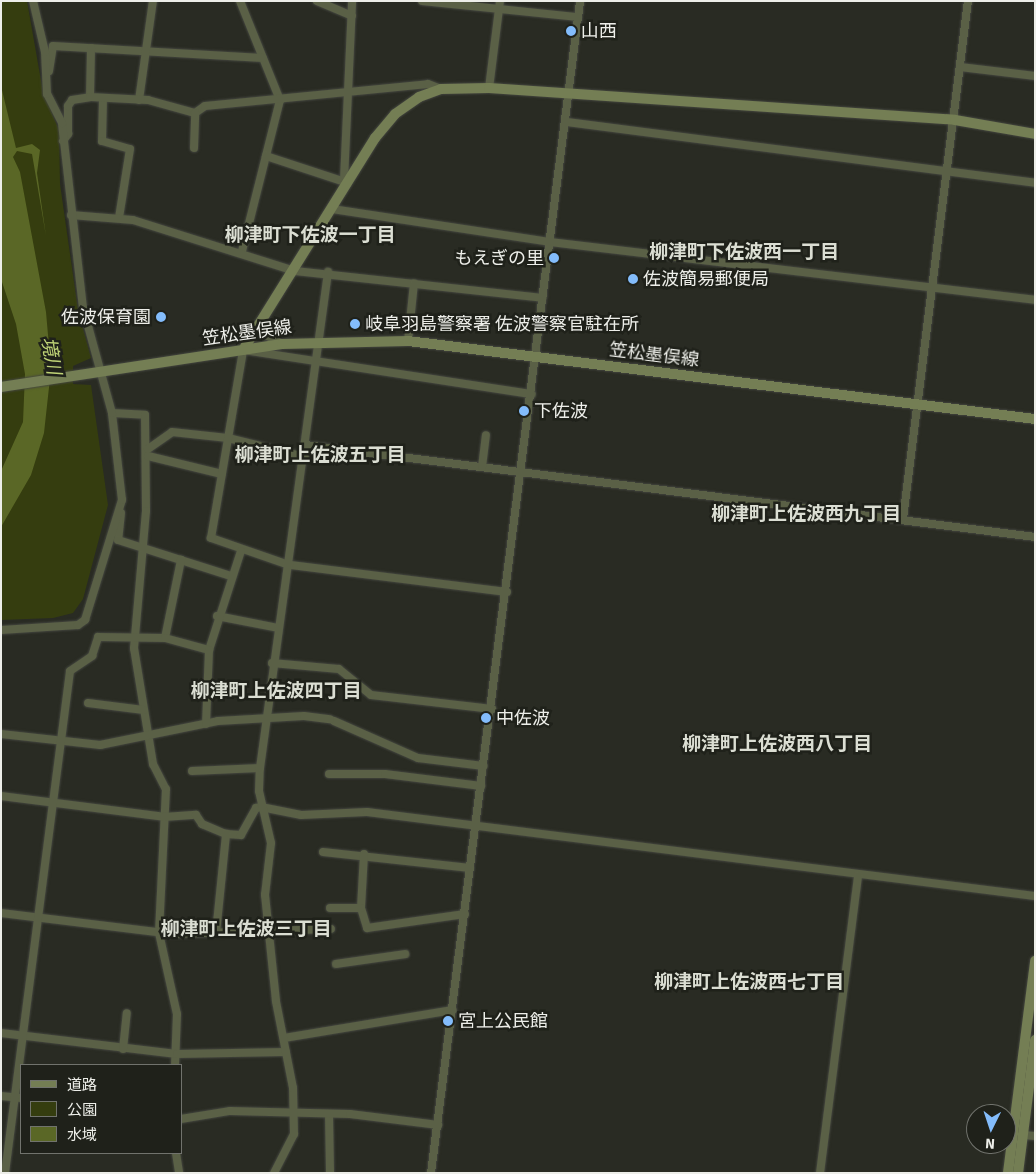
<!DOCTYPE html>
<meta charset="utf-8">
<style>
body{margin:0}
#map{position:relative;width:1036px;height:1174px;overflow:hidden;background:#292b23;font-family:Signika,"Noto Sans JP",sans-serif}
div>[style]{position:absolute}
[style*='--x']{left:calc(var(--x)*1px);top:calc(var(--y)*1px);width:calc(var(--w)*1px);rotate:calc(var(--a)*1deg)}
.green>*{inset:0;background:#353d0f}
.water>*{inset:0;background:#5a6726}
.roads{filter:drop-shadow(0 0 1px #44463f) drop-shadow(0 0 1px #44463f)}
.street>*{height:8px;margin:-4px;padding:0 4px;transform-origin:4px;border-radius:4px;background:#5a6046}
.secondary>*{height:10px;margin:-5px;padding:0 5px;transform-origin:5px;border-radius:5px;background:#747e54}
.dots>*{width:14px;height:14px;translate:-50% -50%;box-sizing:border-box;border:2px solid #1f211a;border-radius:50%}
span{translate:-50% -50%;white-space:nowrap;text-align:center;line-height:1.15;-webkit-text-stroke:5px #1f211a;paint-order:stroke}
.poi-label{font-size:18px;color:#edeee9}
.left{translate:0 -50%;text-align:left}
.right{translate:-100% -50%;text-align:right}
.street-label{font-size:18px;color:#edeee9}
.neighbourhood-label{font-size:19px;color:#dbded3;font-weight:700}
.water-label{font-size:19px;color:#bfd376;font-style:italic}
.frame{position:absolute;inset:0;border:2px solid #edeee9;pointer-events:none}
.legend{position:absolute;left:20px;top:1064px;width:162px;height:90px;box-sizing:border-box;background:#1f211a;border:1px solid #71736d;margin:0;padding:6px 9px;list-style:none;font-size:15px;color:#edeee9}
.legend li{display:flex;align-items:center;gap:10px;height:25px}
.legend b{width:25px;border:1px solid #71736d}
.north{position:absolute;left:966px;top:1104px;width:50px;height:50px;box-sizing:border-box;background:#1f211a;border:1px solid #71736d;border-radius:50%;rotate:184deg;font-size:14px;font-weight:700;line-height:20px;text-align:center;color:#edeee9}
.north::after{content:'';display:block;margin:auto;width:18px;height:22px;background:#83bcfb;clip-path:polygon(50% 0,100% 100%,50% 72%,0 100%)}
</style>
<div id="map">
<div class="green">
<i style="clip-path:polygon(1px 1px,27px 1px,43px 92px,59px 130px,60px 184px,78px 310px,91px 358px,73px 366px,73px 384px,91px 385px,108px 505px,83px 599px,73px 613px,53px 618px,1px 620px)"></i>
</div>
<div class="water">
<i style="clip-path:polygon(1px 86px,16px 148px,32px 144px,40px 150px,37px 173px,46px 236px,32px 154px,17px 151px,13px 157px,20px 172px,46px 312px,51px 369px,44px 433px,31px 475px,1px 527px,1px 471px,23px 422px,25px 374px,16px 324px,1px 279px)"></i>
</div>
<div class="roads">
<div class="street">
<i style="--x:240;--y:1;--w:107;--a:68"></i>
<i style="--x:280;--y:100;--w:156;--a:104.1"></i>
<i style="--x:317;--y:1;--w:38;--a:23"></i>
<i style="--x:422;--y:1;--w:157;--a:5.9"></i>
<i style="--x:960;--y:67;--w:76;--a:6.8"></i>
<i style="--x:49;--y:71;--w:25;--a:-81"></i>
<i style="--x:53;--y:46;--w:210;--a:3.3"></i>
<i style="--x:489;--y:88;--w:88;--a:-82.8"></i>
<i style="--x:90;--y:97;--w:49;--a:-88.8"></i>
<i style="--x:103;--y:98;--w:43;--a:91.3"></i>
<i style="--x:102;--y:141;--w:29;--a:16"></i>
<i style="--x:130;--y:149;--w:70;--a:99.1"></i>
<i style="--x:139;--y:100;--w:100;--a:-82"></i>
<i style="--x:567;--y:122;--w:472;--a:7.4"></i>
<i style="--x:63;--y:141;--w:9;--a:-54"></i>
<i style="--x:68;--y:134;--w:28;--a:-90"></i>
<i style="--x:68;--y:106;--w:7;--a:-56"></i>
<i style="--x:72;--y:100;--w:18;--a:-9"></i>
<i style="--x:90;--y:97;--w:58;--a:3"></i>
<i style="--x:148;--y:100;--w:49;--a:15.5"></i>
<i style="--x:195;--y:113;--w:12;--a:-35"></i>
<i style="--x:205;--y:106;--w:224;--a:-5.6"></i>
<i style="--x:428;--y:84;--w:14;--a:21"></i>
<i style="--x:194;--y:148;--w:35;--a:-88"></i>
<i style="--x:266;--y:156;--w:86;--a:18.2"></i>
<i style="--x:344;--y:180;--w:179;--a:-87.4"></i>
<i style="--x:332;--y:209;--w:220;--a:8.6"></i>
<i style="--x:550;--y:242;--w:488;--a:6.8"></i>
<i style="--x:71;--y:215;--w:62;--a:4.6"></i>
<i style="--x:133;--y:220;--w:170;--a:17.5"></i>
<i style="--x:295;--y:271;--w:249;--a:6.2"></i>
<i style="--x:265;--y:320;--w:15;--a:86"></i>
<i style="--x:266;--y:335;--w:16;--a:30"></i>
<i style="--x:408;--y:341;--w:58;--a:-84.1"></i>
<i style="--x:112;--y:413;--w:33;--a:3"></i>
<i style="--x:145;--y:415;--w:96;--a:89.4"></i>
<i style="--x:146;--y:511;--w:138;--a:95"></i>
<i style="--x:134;--y:648;--w:118;--a:80.7"></i>
<i style="--x:153;--y:764;--w:28;--a:63"></i>
<i style="--x:166;--y:789;--w:144;--a:92.8"></i>
<i style="--x:159;--y:933;--w:83;--a:77.5"></i>
<i style="--x:177;--y:1014;--w:51;--a:92.2"></i>
<i style="--x:306;--y:445;--w:735;--a:7.19"></i>
<i style="--x:148;--y:449;--w:29;--a:-35"></i>
<i style="--x:172;--y:432;--w:56;--a:6.1"></i>
<i style="--x:228;--y:438;--w:79;--a:13.9"></i>
<i style="--x:148;--y:456;--w:76;--a:13.7"></i>
<i style="--x:482;--y:467;--w:32;--a:-83"></i>
<i style="--x:121;--y:513;--w:27;--a:96"></i>
<i style="--x:118;--y:540;--w:119;--a:17.7"></i>
<i style="--x:903;--y:519;--w:522;--a:-82.85"></i>
<i style="--x:507;--y:592;--w:220;--a:-172.9"></i>
<i style="--x:289;--y:565;--w:83;--a:-160.9"></i>
<i style="--x:211;--y:538;--w:191;--a:-80.3"></i>
<i style="--x:243;--y:350;--w:292;--a:8.7"></i>
<i style="--x:217;--y:616;--w:62;--a:11.1"></i>
<i style="--x:1;--y:630;--w:77;--a:-3.7"></i>
<i style="--x:78;--y:625;--w:9;--a:-36"></i>
<i style="--x:85;--y:620;--w:126;--a:-72.9"></i>
<i style="--x:122;--y:500;--w:88;--a:-96.6"></i>
<i style="--x:112;--y:413;--w:109;--a:-105.4"></i>
<i style="--x:83;--y:308;--w:186;--a:-96.5"></i>
<i style="--x:62;--y:123;--w:33;--a:-117"></i>
<i style="--x:47;--y:94;--w:42;--a:-92.7"></i>
<i style="--x:45;--y:52;--w:52;--a:-103.2"></i>
<i style="--x:165;--y:638;--w:80;--a:-78.4"></i>
<i style="--x:209;--y:650;--w:104;--a:-72.1"></i>
<i style="--x:272;--y:663;--w:67;--a:5.1"></i>
<i style="--x:339;--y:669;--w:41;--a:39.1"></i>
<i style="--x:371;--y:695;--w:122;--a:6.6"></i>
<i style="--x:88;--y:703;--w:56;--a:7.1"></i>
<i style="--x:334;--y:721;--w:92;--a:23.8"></i>
<i style="--x:418;--y:758;--w:66;--a:6.9"></i>
<i style="--x:1;--y:734;--w:100;--a:6.3"></i>
<i style="--x:100;--y:745;--w:120;--a:-11.5"></i>
<i style="--x:218;--y:721;--w:86;--a:-3.3"></i>
<i style="--x:304;--y:716;--w:26;--a:7"></i>
<i style="--x:192;--y:771;--w:68;--a:-2.5"></i>
<i style="--x:329;--y:774;--w:56;--a:0"></i>
<i style="--x:385;--y:774;--w:97;--a:7.1"></i>
<i style="--x:1;--y:796;--w:164;--a:7.3"></i>
<i style="--x:164;--y:817;--w:32;--a:-4"></i>
<i style="--x:196;--y:815;--w:11;--a:56"></i>
<i style="--x:202;--y:824;--w:26;--a:23"></i>
<i style="--x:226;--y:834;--w:15;--a:4"></i>
<i style="--x:241;--y:835;--w:31;--a:-61"></i>
<i style="--x:256;--y:808;--w:5;--a:-11"></i>
<i style="--x:261;--y:807;--w:41;--a:11.3"></i>
<i style="--x:301;--y:815;--w:66;--a:-2.6"></i>
<i style="--x:367;--y:812;--w:673;--a:7.17"></i>
<i style="--x:323;--y:852;--w:148;--a:6.2"></i>
<i style="--x:364;--y:854;--w:54;--a:93.2"></i>
<i style="--x:361;--y:908;--w:21;--a:73"></i>
<i style="--x:367;--y:928;--w:99;--a:-8.1"></i>
<i style="--x:330;--y:908;--w:31;--a:0"></i>
<i style="--x:1;--y:913;--w:171;--a:7"></i>
<i style="--x:171;--y:934;--w:160;--a:-1.8"></i>
<i style="--x:216;--y:933;--w:100;--a:-84.2"></i>
<i style="--x:336;--y:964;--w:70;--a:-8.2"></i>
<i style="--x:1;--y:1033;--w:177;--a:6.8"></i>
<i style="--x:177;--y:1054;--w:109;--a:-1.1"></i>
<i style="--x:284;--y:1038;--w:171;--a:-9.4"></i>
<i style="--x:123;--y:1049;--w:36;--a:-84"></i>
<i style="--x:1;--y:1096;--w:20;--a:6"></i>
<i style="--x:329;--y:1114;--w:59;--a:89"></i>
<i style="--x:181;--y:1119;--w:50;--a:-9.3"></i>
<i style="--x:230;--y:1111;--w:120;--a:1.4"></i>
<i style="--x:350;--y:1114;--w:89;--a:7.1"></i>
<i style="--x:1023;--y:1135;--w:12;--a:5"></i>
<i style="--x:176;--y:1153;--w:20;--a:81"></i>
<i style="--x:5;--y:1173;--w:506;--a:-82.62"></i>
<i style="--x:70;--y:671;--w:27;--a:-34"></i>
<i style="--x:92;--y:656;--w:20;--a:-72"></i>
<i style="--x:98;--y:637;--w:67;--a:0.9"></i>
<i style="--x:165;--y:638;--w:46;--a:15.3"></i>
<i style="--x:209;--y:650;--w:74;--a:92.3"></i>
<i style="--x:274;--y:1173;--w:44;--a:-62.9"></i>
<i style="--x:294;--y:1134;--w:46;--a:-91.2"></i>
<i style="--x:293;--y:1088;--w:89;--a:-101.1"></i>
<i style="--x:276;--y:1001;--w:107;--a:-95.9"></i>
<i style="--x:265;--y:895;--w:52;--a:-83.4"></i>
<i style="--x:271;--y:843;--w:53;--a:-103"></i>
<i style="--x:259;--y:791;--w:23;--a:-88"></i>
<i style="--x:260;--y:768;--w:501;--a:-82.19"></i>
<i style="--x:431;--y:1173;--w:1181;--a:-82.75"></i>
<i style="--x:820;--y:1173;--w:300;--a:-82.7"></i>
</div>
<div class="secondary">
<i style="--x:243;--y:350;--w:250;--a:-58.1"></i>
<i style="--x:375;--y:138;--w:31;--a:-50"></i>
<i style="--x:395;--y:114;--w:29;--a:-35"></i>
<i style="--x:419;--y:97;--w:23;--a:-20"></i>
<i style="--x:441;--y:89;--w:48;--a:-1.2"></i>
<i style="--x:489;--y:88;--w:467;--a:3.9"></i>
<i style="--x:955;--y:120;--w:81;--a:9.9"></i>
<i style="--x:1;--y:387;--w:284;--a:-8.7"></i>
<i style="--x:282;--y:344;--w:126;--a:-1.4"></i>
<i style="--x:408;--y:341;--w:632;--a:7.09"></i>
<i style="--x:1008;--y:1173;--w:214;--a:-82.7"></i>
<i style="--x:1018;--y:1173;--w:134;--a:-82.7"></i>
</div>
</div>
<div class="dots">
<i style="left:571px;top:31px;background:#83bcfb"></i>
<i style="left:554px;top:258px;background:#83bcfb"></i>
<i style="left:633px;top:279px;background:#83bcfb"></i>
<i style="left:161px;top:317px;background:#83bcfb"></i>
<i style="left:355px;top:324px;background:#83bcfb"></i>
<i style="left:524px;top:411px;background:#83bcfb"></i>
<i style="left:486px;top:718px;background:#83bcfb"></i>
<i style="left:448px;top:1021px;background:#83bcfb"></i>
</div>
<div class="poi-label">
<span class="left" style="left:581px;top:31px">山西</span>
<span class="right" style="left:544px;top:258px">もえぎの里</span>
<span class="left" style="left:643px;top:279px">佐波簡易郵便局</span>
<span class="right" style="left:151px;top:317px">佐波保育園</span>
<span class="left" style="left:365px;top:324px">岐阜羽島警察署 佐波警察官駐在所</span>
<span class="left" style="left:534px;top:411px">下佐波</span>
<span class="left" style="left:496px;top:718px">中佐波</span>
<span class="left" style="left:458px;top:1021px">宮上公民館</span>
</div>
<div class="street-label">
<span style="left:247px;top:333px;rotate:-8deg">笠松墨俣線</span>
<span style="left:654px;top:355px;rotate:7deg">笠松墨俣線</span>
</div>
<div class="neighbourhood-label">
<span style="left:310px;top:236px">柳津町下佐波一丁目</span>
<span style="left:744px;top:253px">柳津町下佐波西一丁目</span>
<span style="left:320px;top:456px">柳津町上佐波五丁目</span>
<span style="left:806px;top:515px">柳津町上佐波西九丁目</span>
<span style="left:276px;top:692px">柳津町上佐波四丁目</span>
<span style="left:777px;top:745px">柳津町上佐波西八丁目</span>
<span style="left:246px;top:930px">柳津町上佐波三丁目</span>
<span style="left:749px;top:983px">柳津町上佐波西七丁目</span>
</div>
<div class="water-label">
<span style="left:50px;top:356px;rotate:80deg">境川</span>
</div>
<div class="frame"></div>
<ul class="legend">
<li><b style="height:6px;background:#747e54"></b>道路</li>
<li><b style="height:14px;background:#353d0f"></b>公園</li>
<li><b style="height:14px;background:#5a6726"></b>水域</li>
</ul>
<div class="north">N</div>
</div>
